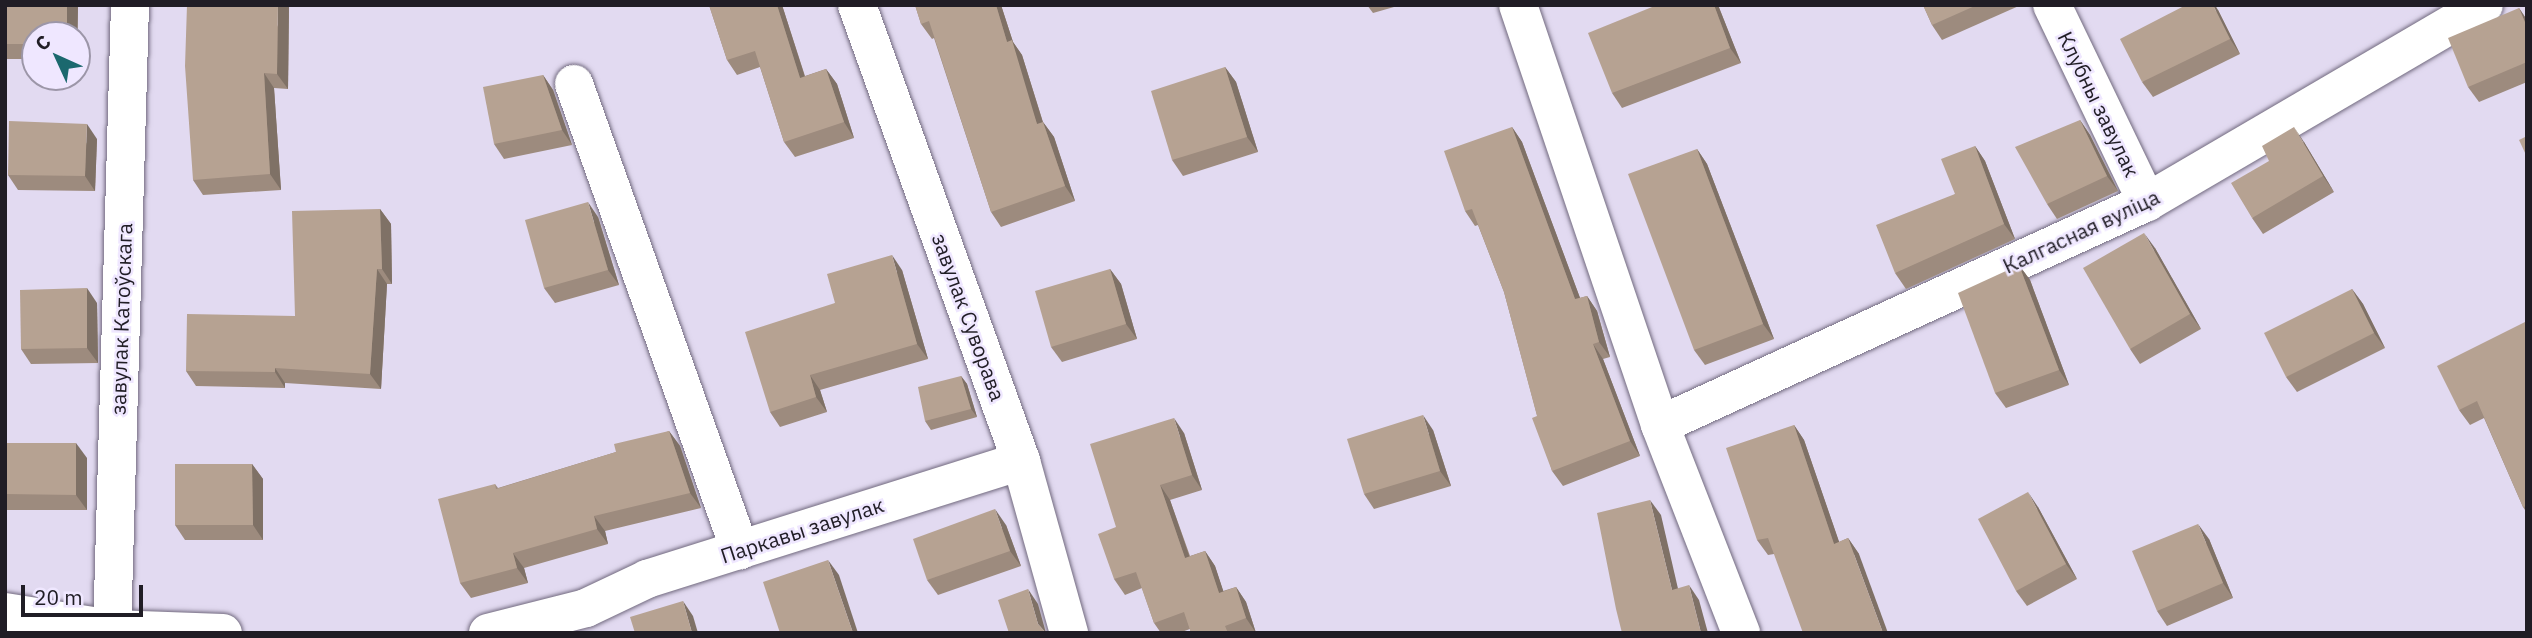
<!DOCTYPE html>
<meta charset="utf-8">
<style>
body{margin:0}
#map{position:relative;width:2532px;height:638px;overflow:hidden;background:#e2daf1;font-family:"IBM Plex Sans",sans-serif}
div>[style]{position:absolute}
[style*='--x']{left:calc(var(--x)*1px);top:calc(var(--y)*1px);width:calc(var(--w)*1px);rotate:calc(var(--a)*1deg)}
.roads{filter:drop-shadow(0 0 2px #71697e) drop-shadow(0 0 2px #71697e)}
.minor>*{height:38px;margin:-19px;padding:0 19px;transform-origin:19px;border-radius:19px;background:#fff}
.wall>*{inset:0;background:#9d8b7e}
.shaded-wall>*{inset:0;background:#7f7166}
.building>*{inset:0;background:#b6a292}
span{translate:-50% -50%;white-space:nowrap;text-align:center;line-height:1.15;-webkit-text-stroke:5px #efe7ff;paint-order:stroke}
.street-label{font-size:21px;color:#201d25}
.frame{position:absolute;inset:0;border:7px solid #201d25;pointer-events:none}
.north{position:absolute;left:21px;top:21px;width:70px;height:70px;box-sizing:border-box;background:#efe7ff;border:2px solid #9c96a8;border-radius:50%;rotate:315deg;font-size:19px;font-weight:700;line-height:28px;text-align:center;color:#201d25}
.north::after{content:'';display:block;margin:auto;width:24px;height:32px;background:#1b686e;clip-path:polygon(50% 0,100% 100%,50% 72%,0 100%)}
.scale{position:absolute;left:21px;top:585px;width:122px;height:32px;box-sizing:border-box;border:4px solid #201d25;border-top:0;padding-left:9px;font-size:21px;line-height:24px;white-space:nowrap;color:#201d25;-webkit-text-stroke:5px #efe7ff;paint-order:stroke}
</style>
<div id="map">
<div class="roads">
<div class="minor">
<i style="--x:857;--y:5;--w:485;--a:70.2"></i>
<i style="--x:1021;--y:461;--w:179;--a:74.4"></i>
<i style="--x:1518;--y:5;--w:443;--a:71.3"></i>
<i style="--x:1660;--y:425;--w:223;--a:68.7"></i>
<i style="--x:2052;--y:5;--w:219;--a:64.3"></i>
<i style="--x:574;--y:84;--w:495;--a:70.4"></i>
<i style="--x:1660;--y:425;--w:536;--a:-24.6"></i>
<i style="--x:2147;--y:202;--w:390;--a:-30.3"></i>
<i style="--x:5;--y:612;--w:108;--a:9"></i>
<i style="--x:112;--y:629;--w:111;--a:2.1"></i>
<i style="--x:112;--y:633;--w:628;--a:-88.36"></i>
<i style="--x:488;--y:633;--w:101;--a:-14.3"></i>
<i style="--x:586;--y:608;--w:68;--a:-25.4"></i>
<i style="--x:647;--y:579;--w:392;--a:-17.5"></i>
</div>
</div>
<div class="wall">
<i style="clip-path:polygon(5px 5px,78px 5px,77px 60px,77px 35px,35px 35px,35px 59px,5px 59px)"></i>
<i style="clip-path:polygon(289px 5px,288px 89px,274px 88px,281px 190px,203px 195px,193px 180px)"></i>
<i style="clip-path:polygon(709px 5px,782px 5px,805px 76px,826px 69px,837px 84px,854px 138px,795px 157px,784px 142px,760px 67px,737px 75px,727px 60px)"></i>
<i style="clip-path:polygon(915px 5px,1001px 5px,1013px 42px,1022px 55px,1043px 122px,1054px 137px,1075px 201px,1001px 227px,991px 212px,934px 38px,932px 39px,921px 24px)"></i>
<i style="clip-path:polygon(1367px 5px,1401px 5px,1373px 13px)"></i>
<i style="clip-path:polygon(1657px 5px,1718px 5px,1741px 63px,1622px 108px,1612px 93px)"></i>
<i style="clip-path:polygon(1923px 5px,2021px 5px,1942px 40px,1932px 25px)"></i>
<i style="clip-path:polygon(2519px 8px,2527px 20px,2527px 82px,2479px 102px,2468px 87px)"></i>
<i style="clip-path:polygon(2218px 10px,2240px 54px,2153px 97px,2142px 82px)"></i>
<i style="clip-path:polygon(1225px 67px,1236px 82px,1258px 152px,1183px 176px,1172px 160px)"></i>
<i style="clip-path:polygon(543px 75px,553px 90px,572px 145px,504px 159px,494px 144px)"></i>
<i style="clip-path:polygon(2080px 120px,2090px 135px,2118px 191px,2057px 219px,2047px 204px)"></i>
<i style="clip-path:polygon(1512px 127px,1522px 142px,1580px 298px,1587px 296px,1597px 311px,1610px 357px,1603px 359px,1640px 456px,1563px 486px,1552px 471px,1504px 292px,1478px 225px,1475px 226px,1465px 211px)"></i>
<i style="clip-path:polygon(97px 139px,95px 191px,18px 190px,8px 175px)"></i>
<i style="clip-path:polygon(2304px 142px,2334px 192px,2263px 234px,2252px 218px)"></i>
<i style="clip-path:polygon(1975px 146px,1985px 161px,2015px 239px,1906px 289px,1895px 273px,1955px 194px)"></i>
<i style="clip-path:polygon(1697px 149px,1707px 164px,1774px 339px,1705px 365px,1694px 350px)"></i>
<i style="clip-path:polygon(380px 209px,391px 224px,392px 284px,387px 284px,381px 389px,285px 383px,285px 388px,196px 386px,186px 371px,295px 316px)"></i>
<i style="clip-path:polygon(598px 217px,619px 285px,555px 303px,544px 288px)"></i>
<i style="clip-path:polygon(2155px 248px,2201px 329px,2140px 364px,2130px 349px)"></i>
<i style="clip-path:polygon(2019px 265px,2030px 280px,2069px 385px,2006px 408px,1995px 393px)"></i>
<i style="clip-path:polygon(1110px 269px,1121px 284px,1137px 339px,1062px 362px,1051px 347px)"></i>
<i style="clip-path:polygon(902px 270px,928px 359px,820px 390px,827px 412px,780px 427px,770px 412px,835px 303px)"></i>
<i style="clip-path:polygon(2352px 289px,2363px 304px,2385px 348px,2297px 392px,2286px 377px)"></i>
<i style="clip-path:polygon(97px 303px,98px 363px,31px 364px,21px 349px)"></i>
<i style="clip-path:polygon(2527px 321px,2527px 513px,2523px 507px,2484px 418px,2470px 425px,2459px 410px)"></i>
<i style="clip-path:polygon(961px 376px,967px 384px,977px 417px,931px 430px,925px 421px)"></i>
<i style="clip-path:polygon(1794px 425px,1804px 440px,1839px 542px,1848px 538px,1859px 554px,1774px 554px,1768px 555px,1757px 540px)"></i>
<i style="clip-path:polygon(1433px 430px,1451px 486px,1374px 509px,1364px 494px)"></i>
<i style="clip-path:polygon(669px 431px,680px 446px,701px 508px,605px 531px,608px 544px,524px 568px,528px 583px,471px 598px,460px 583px,495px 484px,498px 488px,616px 452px)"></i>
<i style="clip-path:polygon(1184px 433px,1202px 490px,1170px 500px,1190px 556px,1205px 551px,1215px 566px,1223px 591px,1236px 587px,1246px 602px,1256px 633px,1191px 633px,1190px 629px,1179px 633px,1161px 633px,1154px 623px,1142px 588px,1125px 595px,1114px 579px,1116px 527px)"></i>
<i style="clip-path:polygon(5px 443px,87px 458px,87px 510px,5px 510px)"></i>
<i style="clip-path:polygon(252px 464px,263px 479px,263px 540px,185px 540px,175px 525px)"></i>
<i style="clip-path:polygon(2038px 507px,2077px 579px,2027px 606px,2016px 591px)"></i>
<i style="clip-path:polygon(1006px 525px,1021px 566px,938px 595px,927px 580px)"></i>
<i style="clip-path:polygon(2209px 539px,2233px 598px,2167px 626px,2157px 611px)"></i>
</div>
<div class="shaded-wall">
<i style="clip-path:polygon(67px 5px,78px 5px,77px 60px,77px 35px,67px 35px)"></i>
<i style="clip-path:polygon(278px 5px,289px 5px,288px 89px,277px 74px)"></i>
<i style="clip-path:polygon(777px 5px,782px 5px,810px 93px,800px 78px)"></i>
<i style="clip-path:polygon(996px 5px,1001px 5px,1013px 42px,1022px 55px,1048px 139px,1037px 124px,1007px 42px)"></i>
<i style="clip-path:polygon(1714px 5px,1718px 5px,1741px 63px,1730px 48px)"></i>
<i style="clip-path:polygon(2213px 5px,2215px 5px,2218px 10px,2240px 54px,2230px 39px)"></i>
<i style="clip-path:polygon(2519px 8px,2527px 20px,2527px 27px)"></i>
<i style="clip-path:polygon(1225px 67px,1236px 82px,1258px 152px,1247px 137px)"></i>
<i style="clip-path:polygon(826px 69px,837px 84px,854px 138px,844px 122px)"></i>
<i style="clip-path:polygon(264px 73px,274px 88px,281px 190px,270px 174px)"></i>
<i style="clip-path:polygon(543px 75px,553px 90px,572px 145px,562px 130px)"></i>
<i style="clip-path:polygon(2080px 120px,2090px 135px,2118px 191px,2107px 176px)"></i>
<i style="clip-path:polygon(1043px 122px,1054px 137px,1075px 201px,1065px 186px)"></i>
<i style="clip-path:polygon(87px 124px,97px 139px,95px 191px,85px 176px)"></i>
<i style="clip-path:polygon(1512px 127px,1522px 142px,1586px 314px,1575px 299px)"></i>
<i style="clip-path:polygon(2294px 127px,2304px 142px,2334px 192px,2323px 176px)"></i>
<i style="clip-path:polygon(1975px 146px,1985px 161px,2015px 239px,2004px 224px)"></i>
<i style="clip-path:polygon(1697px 149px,1707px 164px,1774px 339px,1763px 324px)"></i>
<i style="clip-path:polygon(588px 202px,598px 217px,619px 285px,608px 270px)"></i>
<i style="clip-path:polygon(380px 209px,391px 224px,392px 284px,382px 269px)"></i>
<i style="clip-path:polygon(2144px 233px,2155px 248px,2201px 329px,2190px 314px)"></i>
<i style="clip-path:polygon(892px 255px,902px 270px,928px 359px,917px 344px)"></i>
<i style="clip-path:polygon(2019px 265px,2030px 280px,2069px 385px,2059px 370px)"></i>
<i style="clip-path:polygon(377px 269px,387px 284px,381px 389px,370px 374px)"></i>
<i style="clip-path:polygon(1110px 269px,1121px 284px,1137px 339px,1126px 324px)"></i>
<i style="clip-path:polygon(87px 288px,97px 303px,98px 363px,87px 348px)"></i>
<i style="clip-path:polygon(2352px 289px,2363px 304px,2385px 348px,2374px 333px)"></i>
<i style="clip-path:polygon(1587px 296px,1597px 311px,1610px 357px,1599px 342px)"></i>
<i style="clip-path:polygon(1593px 344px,1603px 359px,1640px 456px,1630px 441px)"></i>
<i style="clip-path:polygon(275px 368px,285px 383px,285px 388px,275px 372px)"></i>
<i style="clip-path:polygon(810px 375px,820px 390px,827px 412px,816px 397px)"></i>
<i style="clip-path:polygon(961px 376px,967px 384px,977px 417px,971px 409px)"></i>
<i style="clip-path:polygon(1423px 415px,1433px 430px,1451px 486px,1440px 471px)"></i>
<i style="clip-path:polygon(1174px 418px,1184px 433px,1202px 490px,1192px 475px)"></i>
<i style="clip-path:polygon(1794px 425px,1804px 440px,1845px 559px,1834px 544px)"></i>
<i style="clip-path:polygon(669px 431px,680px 446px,701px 508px,690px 493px)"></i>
<i style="clip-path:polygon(76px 443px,87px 458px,87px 510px,76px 495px)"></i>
<i style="clip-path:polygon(252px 464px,263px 479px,263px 540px,253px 525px)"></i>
<i style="clip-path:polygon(1160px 485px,1170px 500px,1195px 573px,1185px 558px)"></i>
<i style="clip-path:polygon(2028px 492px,2038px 507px,2077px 579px,2066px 564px)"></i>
<i style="clip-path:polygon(1650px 500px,1661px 515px,1682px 606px,1672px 590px)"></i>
<i style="clip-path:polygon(995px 509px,1006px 525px,1021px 566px,1010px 551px)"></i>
<i style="clip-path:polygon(594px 516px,605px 531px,608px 544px,597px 529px)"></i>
<i style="clip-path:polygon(2198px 524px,2209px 539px,2233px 598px,2223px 583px)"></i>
<i style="clip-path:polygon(1848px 538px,1859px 554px,1888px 633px,1883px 633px)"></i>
<i style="clip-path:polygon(1205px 551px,1215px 566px,1229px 608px,1219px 593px)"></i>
<i style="clip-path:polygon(513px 553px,524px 568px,528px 583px,517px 568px)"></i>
<i style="clip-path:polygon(828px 560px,839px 575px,858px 633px,853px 633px)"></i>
<i style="clip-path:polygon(1689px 585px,1699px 600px,1708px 633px,1701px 633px)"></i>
<i style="clip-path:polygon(1236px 587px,1246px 602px,1256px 633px,1246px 618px)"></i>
<i style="clip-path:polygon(1028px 589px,1038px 604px,1046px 633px,1038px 624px)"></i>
<i style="clip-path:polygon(683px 601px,693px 616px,698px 633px,692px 633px)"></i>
</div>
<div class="building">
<i style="clip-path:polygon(5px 5px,67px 5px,67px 35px,35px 35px,35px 44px,5px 44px)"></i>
<i style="clip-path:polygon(187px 5px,278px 5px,277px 74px,264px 73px,270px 174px,193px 180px,185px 66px)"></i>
<i style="clip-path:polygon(709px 5px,777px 5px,800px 78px,826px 69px,844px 122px,784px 142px,755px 51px,727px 60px)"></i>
<i style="clip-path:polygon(915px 5px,996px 5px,1007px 42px,1012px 40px,1037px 124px,1043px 122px,1065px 186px,991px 212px,929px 21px,921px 24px)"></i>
<i style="clip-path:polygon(1657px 5px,1714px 5px,1730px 48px,1612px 93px,1588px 33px)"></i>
<i style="clip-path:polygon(1923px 5px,1977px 5px,1932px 25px)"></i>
<i style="clip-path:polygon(2186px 5px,2213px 5px,2230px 39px,2142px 82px,2120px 39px)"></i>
<i style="clip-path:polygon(2519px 8px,2527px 27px,2527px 62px,2468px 87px,2448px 38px)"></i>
<i style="clip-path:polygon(1225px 67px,1247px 137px,1172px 160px,1151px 91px)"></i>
<i style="clip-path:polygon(543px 75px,562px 130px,494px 144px,483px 87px)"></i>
<i style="clip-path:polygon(2080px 120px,2107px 176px,2047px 204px,2015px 147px)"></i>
<i style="clip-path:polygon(9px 121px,87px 124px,85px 176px,8px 175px)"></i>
<i style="clip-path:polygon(1512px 127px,1575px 299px,1587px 296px,1599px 342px,1593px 344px,1630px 441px,1552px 471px,1532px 418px,1537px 416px,1504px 292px,1472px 209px,1465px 211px,1444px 151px)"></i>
<i style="clip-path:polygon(2294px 127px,2323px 176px,2252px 218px,2231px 183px,2269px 161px,2262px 146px)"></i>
<i style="clip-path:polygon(2527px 136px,2527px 157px,2519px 140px)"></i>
<i style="clip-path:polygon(1975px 146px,2004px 224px,1895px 273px,1876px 225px,1955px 194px,1941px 159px)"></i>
<i style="clip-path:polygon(1697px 149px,1763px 324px,1694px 350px,1628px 174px)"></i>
<i style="clip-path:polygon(588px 202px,608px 270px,544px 288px,525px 220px)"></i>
<i style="clip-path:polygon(380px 209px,382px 269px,377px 269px,370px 374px,275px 368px,275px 372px,186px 371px,187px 314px,295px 316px,292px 211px)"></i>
<i style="clip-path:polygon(2144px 233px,2190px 314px,2130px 349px,2083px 268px)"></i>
<i style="clip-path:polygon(892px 255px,917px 344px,810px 375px,816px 397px,770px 412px,745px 332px,835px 303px,827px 274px)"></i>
<i style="clip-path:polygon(2019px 265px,2059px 370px,1995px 393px,1958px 293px)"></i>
<i style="clip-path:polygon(1110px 269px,1126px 324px,1051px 347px,1035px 291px)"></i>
<i style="clip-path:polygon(87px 288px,87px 348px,21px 349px,20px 290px)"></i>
<i style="clip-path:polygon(2352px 289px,2374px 333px,2286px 377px,2264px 333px)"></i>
<i style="clip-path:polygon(2527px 321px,2527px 506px,2523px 507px,2477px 401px,2459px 410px,2437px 366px)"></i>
<i style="clip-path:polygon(961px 376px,971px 409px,925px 421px,918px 387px)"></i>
<i style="clip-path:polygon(1423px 415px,1440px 471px,1364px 494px,1347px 439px)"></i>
<i style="clip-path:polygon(1174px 418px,1192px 475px,1160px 485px,1185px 558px,1205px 551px,1219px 593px,1236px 587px,1246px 618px,1225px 626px,1228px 633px,1191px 633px,1184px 612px,1154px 623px,1136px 572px,1114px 579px,1098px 534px,1116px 527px,1090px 444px)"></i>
<i style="clip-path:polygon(1794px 425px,1834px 544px,1848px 538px,1883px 633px,1803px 633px,1768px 538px,1757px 540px,1726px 448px)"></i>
<i style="clip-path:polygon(669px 431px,690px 493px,594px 516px,597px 529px,513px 553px,517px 568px,460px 583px,438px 499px,495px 484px,496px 489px,616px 452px,614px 444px)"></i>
<i style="clip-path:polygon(5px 443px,76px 443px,76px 495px,5px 494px)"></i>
<i style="clip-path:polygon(175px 464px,252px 464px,253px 525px,175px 525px)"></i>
<i style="clip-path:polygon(2028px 492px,2066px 564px,2016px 591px,1978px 519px)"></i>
<i style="clip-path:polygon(1650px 500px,1672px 590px,1689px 585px,1701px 633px,1622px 633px,1616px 609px,1597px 513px)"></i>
<i style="clip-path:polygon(995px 509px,1010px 551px,927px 580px,913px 539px)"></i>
<i style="clip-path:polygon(2198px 524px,2223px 583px,2157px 611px,2132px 551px)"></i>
<i style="clip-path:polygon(828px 560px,853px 633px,780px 633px,763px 582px)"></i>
<i style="clip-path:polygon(1028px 589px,1038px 624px,1046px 633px,1009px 633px,998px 600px)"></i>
<i style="clip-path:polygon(683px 601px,692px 633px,635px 633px,630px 617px)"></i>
</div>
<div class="street-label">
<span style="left:2099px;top:104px;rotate:64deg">Клубны завулак</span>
<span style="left:2081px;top:231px;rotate:-25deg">Калгасная вуліца</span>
<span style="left:969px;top:317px;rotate:70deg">завулак Суворава</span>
<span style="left:121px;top:319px;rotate:-88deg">завулак Катоўскага</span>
<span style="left:802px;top:530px;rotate:-18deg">Паркавы завулак</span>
</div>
<div class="frame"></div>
<div class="north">С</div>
<div class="scale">20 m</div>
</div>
